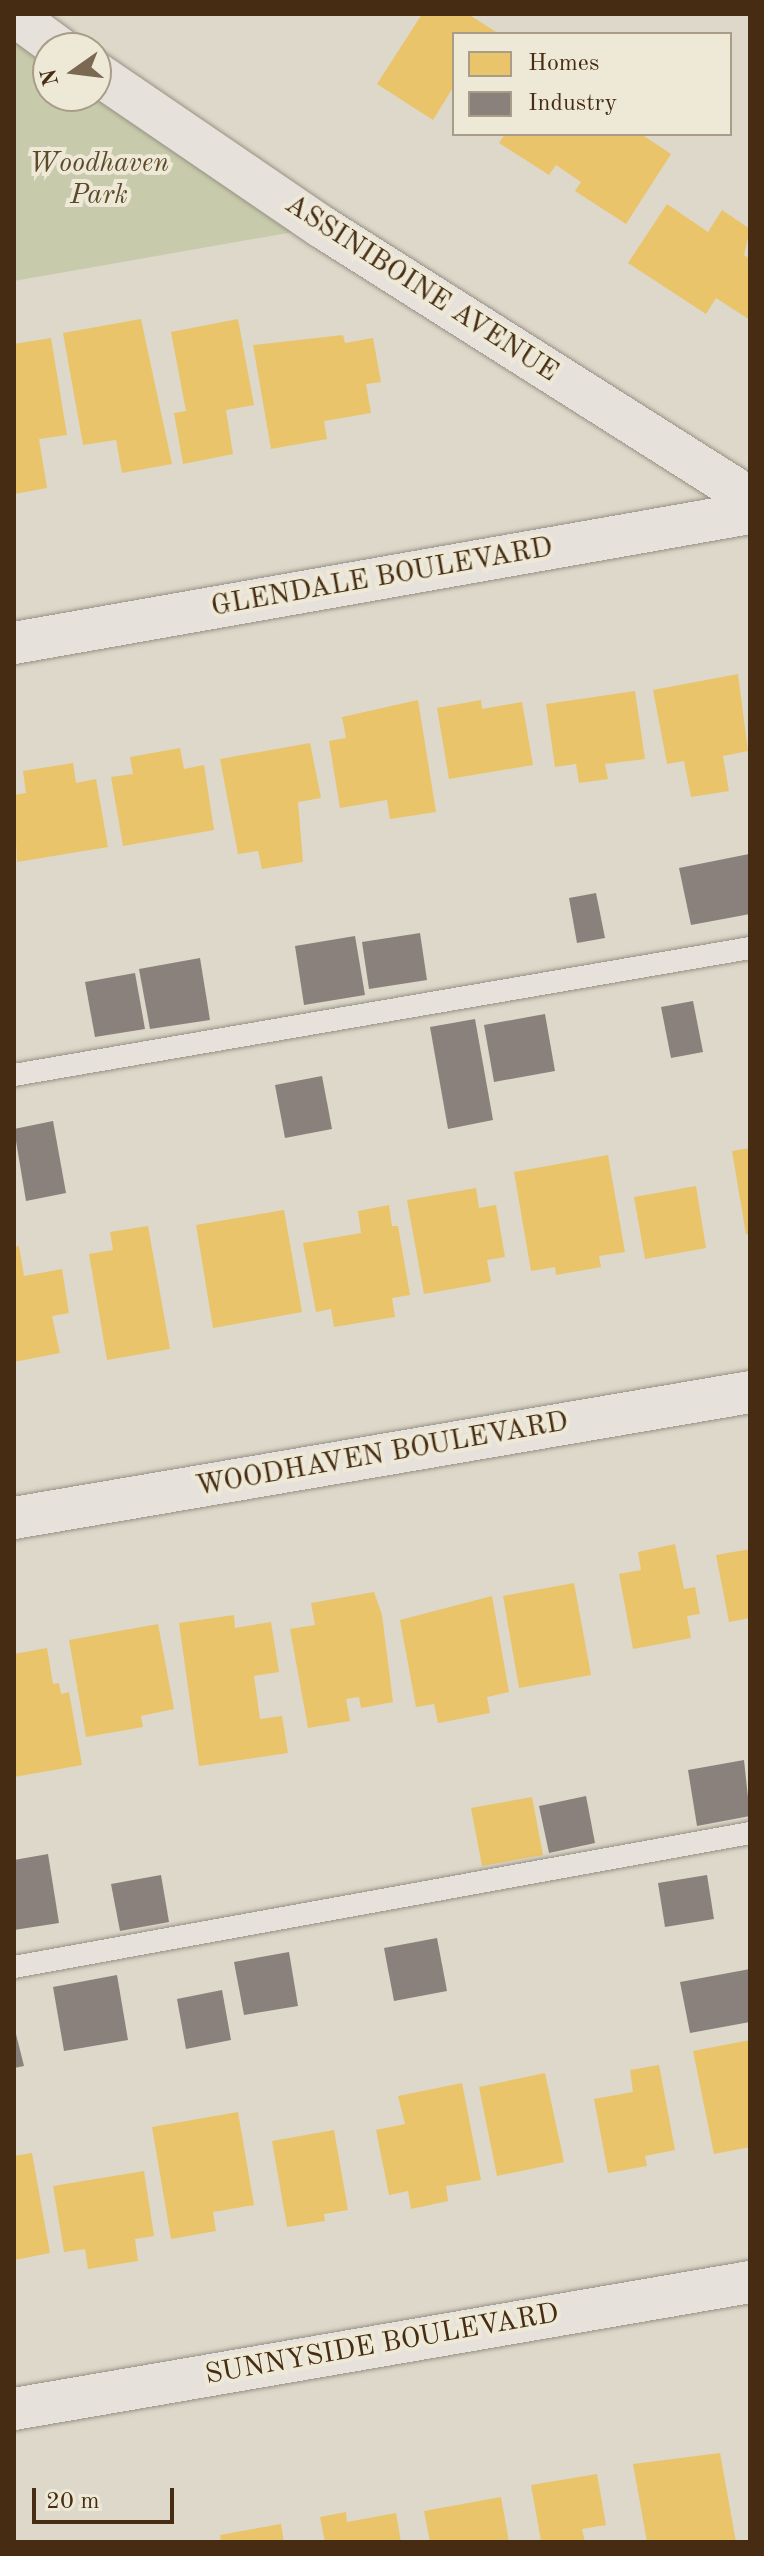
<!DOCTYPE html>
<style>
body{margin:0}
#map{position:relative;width:764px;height:2556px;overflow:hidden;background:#ddd8c9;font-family:"Old Standard TT",serif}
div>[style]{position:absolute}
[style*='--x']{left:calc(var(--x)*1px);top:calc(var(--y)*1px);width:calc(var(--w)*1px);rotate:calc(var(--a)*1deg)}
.green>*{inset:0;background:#c8cbab}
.homes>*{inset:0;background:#e9c46a}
.industry>*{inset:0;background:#8a817c}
.roads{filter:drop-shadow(0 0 2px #979085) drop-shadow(0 0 2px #979085)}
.service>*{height:22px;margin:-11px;padding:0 11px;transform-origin:11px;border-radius:11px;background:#e6e2db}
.minor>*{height:42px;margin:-21px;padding:0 21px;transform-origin:21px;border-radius:21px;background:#e6e2db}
span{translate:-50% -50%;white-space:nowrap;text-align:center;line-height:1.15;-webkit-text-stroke:8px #eee8d7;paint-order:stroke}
.park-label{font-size:28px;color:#5c4a2c;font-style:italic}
.street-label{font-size:28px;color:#452c12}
.frame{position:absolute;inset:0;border:16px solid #452c12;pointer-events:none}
.legend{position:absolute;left:452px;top:32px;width:280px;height:104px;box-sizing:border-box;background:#eee8d7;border:2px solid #aa9d88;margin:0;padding:10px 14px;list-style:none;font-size:24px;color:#452c12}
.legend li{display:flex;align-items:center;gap:16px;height:40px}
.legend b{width:40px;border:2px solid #aa9d88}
.north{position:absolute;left:32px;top:32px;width:80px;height:80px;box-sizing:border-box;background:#eee8d7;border:2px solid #aa9d88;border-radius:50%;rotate:256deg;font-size:22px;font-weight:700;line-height:32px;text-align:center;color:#452c12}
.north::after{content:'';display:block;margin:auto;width:28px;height:36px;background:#7a6852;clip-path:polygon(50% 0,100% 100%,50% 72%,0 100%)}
.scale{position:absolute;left:32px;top:2488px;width:142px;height:36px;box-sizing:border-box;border:4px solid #452c12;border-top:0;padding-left:10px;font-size:24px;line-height:28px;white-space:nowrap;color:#452c12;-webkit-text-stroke:6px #eee8d7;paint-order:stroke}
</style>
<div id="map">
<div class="green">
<i style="clip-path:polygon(14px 15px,48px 48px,48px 96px,96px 96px,322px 227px,14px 281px)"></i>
</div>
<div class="homes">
<i style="clip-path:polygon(422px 14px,468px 14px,499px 34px,454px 34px,454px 86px,433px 120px,377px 84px)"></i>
<i style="clip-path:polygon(505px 134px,641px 134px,671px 154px,626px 224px,575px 191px,581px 182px,556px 165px,549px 175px,499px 143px)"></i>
<i style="clip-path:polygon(667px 204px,708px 232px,722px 210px,750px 229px,744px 255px,750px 259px,750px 320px,716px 298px,706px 314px,628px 263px)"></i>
<i style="clip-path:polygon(141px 319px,172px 464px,122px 473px,116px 440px,83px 445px,63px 333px)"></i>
<i style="clip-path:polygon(238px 319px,254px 405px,226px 410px,233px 454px,183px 464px,174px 413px,186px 411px,171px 332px)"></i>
<i style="clip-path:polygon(343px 335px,345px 343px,373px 338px,381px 382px,366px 384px,371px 413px,324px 421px,327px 439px,271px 449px,253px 345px)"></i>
<i style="clip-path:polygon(51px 338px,67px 435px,39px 439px,47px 488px,14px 494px,14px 344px)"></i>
<i style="clip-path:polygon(738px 674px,748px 751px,723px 756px,729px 791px,691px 797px,684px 761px,667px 764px,653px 690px)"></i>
<i style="clip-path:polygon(635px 691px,645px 759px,605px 764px,608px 779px,579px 783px,576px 764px,555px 767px,546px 704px)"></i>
<i style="clip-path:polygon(418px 700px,436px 812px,390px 819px,387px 800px,340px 808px,329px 741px,346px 738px,342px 717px)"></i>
<i style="clip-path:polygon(481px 700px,482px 709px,522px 702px,533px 765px,449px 779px,437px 708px)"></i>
<i style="clip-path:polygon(310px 743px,321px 798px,298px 802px,303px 862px,262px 869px,258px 851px,238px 854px,220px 759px)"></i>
<i style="clip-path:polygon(180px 748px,184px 769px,204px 765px,214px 830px,123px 846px,111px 777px,133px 774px,130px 757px)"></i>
<i style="clip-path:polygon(73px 763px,76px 783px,96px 779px,108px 847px,17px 862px,14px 795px,26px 793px,23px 771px)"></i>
<i style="clip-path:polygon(750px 1148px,750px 1234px,746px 1234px,732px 1151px)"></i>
<i style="clip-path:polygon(608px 1155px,625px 1252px,599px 1256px,601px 1267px,556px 1275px,555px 1267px,531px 1271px,514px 1172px)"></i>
<i style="clip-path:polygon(696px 1186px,706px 1248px,645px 1259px,634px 1197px)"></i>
<i style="clip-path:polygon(476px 1188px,479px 1208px,496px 1205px,505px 1257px,487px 1260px,491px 1282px,424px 1294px,407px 1200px)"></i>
<i style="clip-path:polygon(389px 1205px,392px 1226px,398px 1226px,410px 1295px,392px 1298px,395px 1317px,334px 1327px,331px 1309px,316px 1312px,303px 1243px,361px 1233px,358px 1211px)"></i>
<i style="clip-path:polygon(284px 1210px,302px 1312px,213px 1328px,196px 1225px)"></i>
<i style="clip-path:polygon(148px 1226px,170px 1349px,107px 1360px,89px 1254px,113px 1250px,110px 1232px)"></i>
<i style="clip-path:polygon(19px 1246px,24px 1276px,62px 1269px,69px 1313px,52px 1316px,60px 1353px,14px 1362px,14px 1247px)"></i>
<i style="clip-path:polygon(675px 1544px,684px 1589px,695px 1587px,700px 1614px,687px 1616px,691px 1638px,633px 1649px,619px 1574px,641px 1570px,638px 1552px)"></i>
<i style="clip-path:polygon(750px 1549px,750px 1618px,729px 1622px,716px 1555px)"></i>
<i style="clip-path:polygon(574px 1583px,591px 1675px,519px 1688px,503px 1596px)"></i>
<i style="clip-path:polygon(374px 1592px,382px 1615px,393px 1702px,361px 1708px,359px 1697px,346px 1699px,350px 1721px,308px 1728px,290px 1629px,315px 1625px,311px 1603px)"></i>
<i style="clip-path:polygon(492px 1596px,509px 1692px,487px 1697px,490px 1713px,438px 1723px,434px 1704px,416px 1707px,400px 1620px)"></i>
<i style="clip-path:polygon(234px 1615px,235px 1628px,271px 1622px,279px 1672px,254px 1676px,260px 1719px,282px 1716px,288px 1753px,199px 1766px,179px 1623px)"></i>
<i style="clip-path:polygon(158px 1624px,174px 1709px,141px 1716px,143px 1727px,86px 1737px,69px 1640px)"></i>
<i style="clip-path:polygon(47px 1648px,53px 1684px,59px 1683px,61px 1694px,69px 1692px,82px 1765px,14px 1777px,14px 1654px)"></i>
<i style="clip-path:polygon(532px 1797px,543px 1855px,482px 1866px,471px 1808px)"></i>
<i style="clip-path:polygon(750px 2040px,750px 2147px,714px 2154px,693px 2051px)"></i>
<i style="clip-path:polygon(659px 2065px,675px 2150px,645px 2156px,647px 2166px,608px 2173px,594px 2099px,633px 2092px,630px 2070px)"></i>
<i style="clip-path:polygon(545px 2073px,564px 2162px,497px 2176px,479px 2087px)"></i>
<i style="clip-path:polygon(462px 2083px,481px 2180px,446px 2186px,448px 2201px,411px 2209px,408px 2191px,389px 2195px,376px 2130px,405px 2124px,398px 2096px)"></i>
<i style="clip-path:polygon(238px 2112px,254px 2205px,213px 2212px,216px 2231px,171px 2239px,152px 2127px)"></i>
<i style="clip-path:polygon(334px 2130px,348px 2210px,324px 2214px,325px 2221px,287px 2227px,272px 2141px)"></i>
<i style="clip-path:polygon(32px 2153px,50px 2253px,14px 2260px,14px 2156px)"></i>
<i style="clip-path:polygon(144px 2171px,154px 2236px,135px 2239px,138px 2261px,88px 2269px,85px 2249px,64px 2252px,53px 2186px)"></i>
<i style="clip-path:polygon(720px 2453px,736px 2542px,647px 2542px,633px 2464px)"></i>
<i style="clip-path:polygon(597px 2474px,606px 2525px,582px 2529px,585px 2542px,541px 2541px,531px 2485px)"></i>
<i style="clip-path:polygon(501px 2497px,509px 2542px,430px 2542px,424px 2511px)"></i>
<i style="clip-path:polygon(346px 2512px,347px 2522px,396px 2513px,401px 2542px,325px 2542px,320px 2517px)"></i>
<i style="clip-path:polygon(281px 2524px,284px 2542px,221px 2542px,220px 2535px)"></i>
</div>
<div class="industry">
<i style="clip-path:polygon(749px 854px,750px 914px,691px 925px,679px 868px)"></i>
<i style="clip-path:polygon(596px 893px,605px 938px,577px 943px,569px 898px)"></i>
<i style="clip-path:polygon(420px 933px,427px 980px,369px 989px,362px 942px)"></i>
<i style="clip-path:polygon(355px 936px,365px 995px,304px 1005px,295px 946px)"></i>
<i style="clip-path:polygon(200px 958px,210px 1020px,150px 1029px,139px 969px)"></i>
<i style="clip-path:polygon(135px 973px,145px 1029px,95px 1037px,85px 982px)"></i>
<i style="clip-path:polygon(693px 1001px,703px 1052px,671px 1058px,661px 1007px)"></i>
<i style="clip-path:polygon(545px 1014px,555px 1071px,494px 1082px,484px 1025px)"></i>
<i style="clip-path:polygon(475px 1019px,493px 1120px,448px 1129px,430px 1027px)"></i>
<i style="clip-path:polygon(322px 1076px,332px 1129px,285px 1138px,275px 1085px)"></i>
<i style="clip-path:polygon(53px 1121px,66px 1193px,26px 1201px,14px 1129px)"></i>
<i style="clip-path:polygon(744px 1760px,750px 1816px,697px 1826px,688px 1770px)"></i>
<i style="clip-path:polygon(586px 1796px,595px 1843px,549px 1853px,539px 1806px)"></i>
<i style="clip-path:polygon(48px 1854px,59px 1923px,14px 1930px,14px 1860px)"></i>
<i style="clip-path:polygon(161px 1875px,169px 1922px,120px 1931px,111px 1884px)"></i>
<i style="clip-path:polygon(707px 1875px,714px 1919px,665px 1927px,658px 1883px)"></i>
<i style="clip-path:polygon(437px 1938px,447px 1991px,394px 2001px,384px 1948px)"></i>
<i style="clip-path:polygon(289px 1952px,298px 2006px,244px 2015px,234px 1962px)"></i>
<i style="clip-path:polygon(750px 1969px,750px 2022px,690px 2033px,680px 1982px)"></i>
<i style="clip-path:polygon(117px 1975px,128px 2040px,64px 2051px,53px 1987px)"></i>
<i style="clip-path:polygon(222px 1990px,231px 2040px,186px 2049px,177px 1999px)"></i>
<i style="clip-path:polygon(14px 2026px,24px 2066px,14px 2068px)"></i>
</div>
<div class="roads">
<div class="service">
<i style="--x:14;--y:1075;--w:747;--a:-9.79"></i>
<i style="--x:14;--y:1967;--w:748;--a:-10.32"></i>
</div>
<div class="minor">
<i style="--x:14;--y:15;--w:56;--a:36.3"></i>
<i style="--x:96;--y:73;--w:273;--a:34.3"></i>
<i style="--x:322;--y:227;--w:507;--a:32.34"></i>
<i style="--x:14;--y:643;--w:747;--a:-10.02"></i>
<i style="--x:14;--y:1518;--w:747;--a:-9.71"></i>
<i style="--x:14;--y:2409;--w:747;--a:-9.79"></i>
</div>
</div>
<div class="park-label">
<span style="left:99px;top:180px">Woodhaven<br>Park</span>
</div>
<div class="street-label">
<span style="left:421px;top:289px;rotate:33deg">ASSINIBOINE AVENUE</span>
<span style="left:382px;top:578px;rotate:-10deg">GLENDALE BOULEVARD</span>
<span style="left:382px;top:1455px;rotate:-10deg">WOODHAVEN BOULEVARD</span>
<span style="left:382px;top:2345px;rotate:-10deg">SUNNYSIDE BOULEVARD</span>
</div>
<div class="frame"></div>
<ul class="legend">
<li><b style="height:22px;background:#e9c46a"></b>Homes</li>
<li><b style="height:22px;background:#8a817c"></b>Industry</li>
</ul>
<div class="north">N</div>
<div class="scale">20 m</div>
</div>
